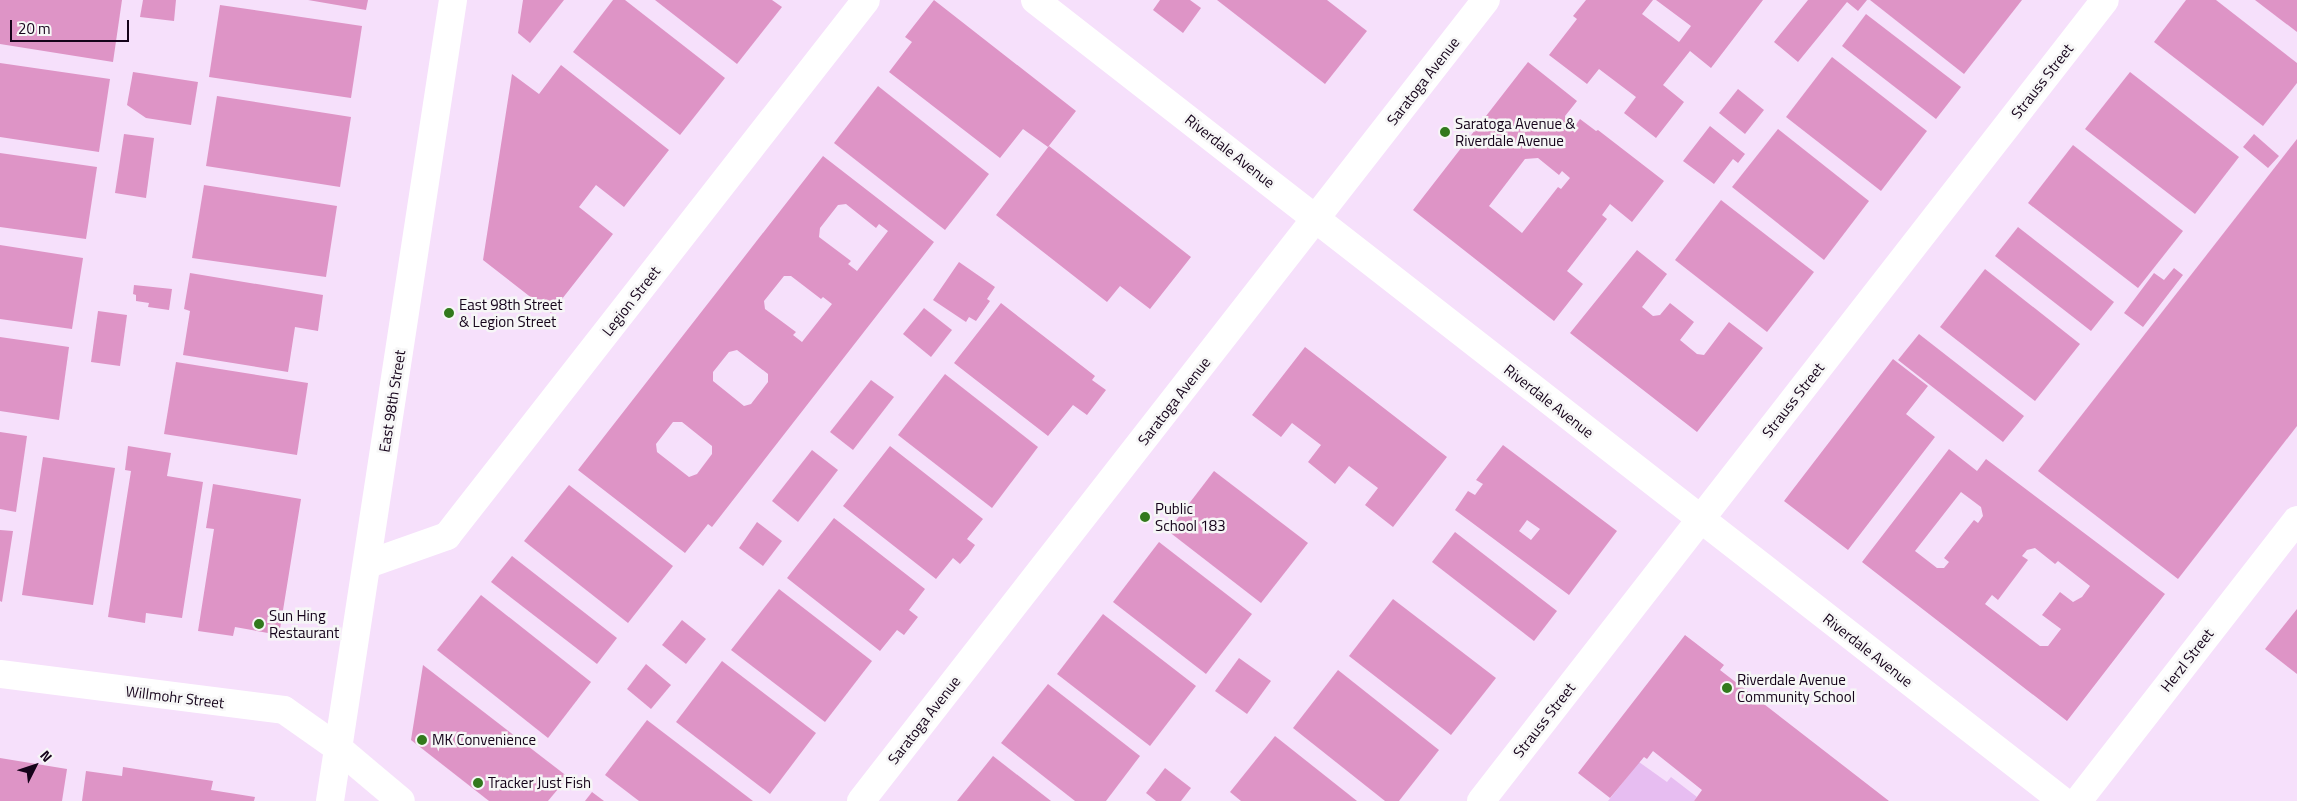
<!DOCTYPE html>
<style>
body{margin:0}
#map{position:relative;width:2297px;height:801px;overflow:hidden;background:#f6e0fb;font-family:"Titillium Web",sans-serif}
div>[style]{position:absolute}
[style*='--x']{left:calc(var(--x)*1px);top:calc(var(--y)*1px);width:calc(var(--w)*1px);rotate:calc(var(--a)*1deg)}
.green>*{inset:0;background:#e7bdf1}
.building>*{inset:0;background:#de94c6}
.street>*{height:28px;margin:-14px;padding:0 14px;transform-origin:14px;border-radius:14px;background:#fff}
.dots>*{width:14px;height:14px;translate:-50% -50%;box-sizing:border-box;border:2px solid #f6f6f6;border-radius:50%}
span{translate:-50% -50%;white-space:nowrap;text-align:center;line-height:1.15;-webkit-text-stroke:5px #f6f6f6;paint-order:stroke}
.street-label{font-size:15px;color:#15031a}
.poi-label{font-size:15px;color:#15031a}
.left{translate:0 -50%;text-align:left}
.north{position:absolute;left:10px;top:741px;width:50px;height:50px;-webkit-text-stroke:4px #f6f6f6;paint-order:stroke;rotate:49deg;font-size:14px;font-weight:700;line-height:20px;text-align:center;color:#15031a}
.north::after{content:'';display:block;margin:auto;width:18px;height:22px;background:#15031a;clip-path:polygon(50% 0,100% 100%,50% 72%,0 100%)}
.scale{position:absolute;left:10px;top:20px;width:119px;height:22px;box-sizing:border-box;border:2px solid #15031a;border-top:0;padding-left:6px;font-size:15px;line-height:18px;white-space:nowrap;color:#15031a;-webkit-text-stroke:4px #f6f6f6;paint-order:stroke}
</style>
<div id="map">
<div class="green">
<i style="clip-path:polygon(1639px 762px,1667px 782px,1671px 777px,1697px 797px,1694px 801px,1608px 801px)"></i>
</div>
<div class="building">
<i style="clip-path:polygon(0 0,122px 0,113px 62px,0 44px)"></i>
<i style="clip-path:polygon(143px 0,176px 0,174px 21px,140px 17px)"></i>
<i style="clip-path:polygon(308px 0,368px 0,366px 10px)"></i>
<i style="clip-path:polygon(523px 0,564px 0,530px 43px,518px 33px)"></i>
<i style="clip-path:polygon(613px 0,625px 0,725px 78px,680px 135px,573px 52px)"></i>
<i style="clip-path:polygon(655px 0,772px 0,782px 7px,737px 64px)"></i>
<i style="clip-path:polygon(934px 0,1076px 111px,1048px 147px,1023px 129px,1000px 158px,889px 72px,912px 42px,905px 37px)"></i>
<i style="clip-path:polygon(1160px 0,1190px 0,1201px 8px,1183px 33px,1153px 10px)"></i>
<i style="clip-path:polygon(1217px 0,1327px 0,1367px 31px,1325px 84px)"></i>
<i style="clip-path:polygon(1586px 0,1653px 0,1642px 14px,1679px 42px,1691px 26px,1656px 0,1763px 0,1711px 68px,1690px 51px,1663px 85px,1684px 102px,1656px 138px,1624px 113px,1636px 97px,1599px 69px,1587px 84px,1549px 55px,1577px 19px,1573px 16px)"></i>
<i style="clip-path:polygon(1808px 0,1867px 0,1858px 11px,1847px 2px,1798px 62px,1774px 42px)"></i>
<i style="clip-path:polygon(1870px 0,2022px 0,1964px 74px)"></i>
<i style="clip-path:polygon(2186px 0,2216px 0,2297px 63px,2297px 83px,2263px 126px,2154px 42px)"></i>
<i style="clip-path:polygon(2255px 0,2297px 0,2297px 32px)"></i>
<i style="clip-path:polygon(220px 5px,362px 26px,351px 98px,209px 77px)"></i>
<i style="clip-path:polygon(1866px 14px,1961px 87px,1936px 119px,1842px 46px)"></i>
<i style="clip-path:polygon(1832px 57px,1927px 131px,1881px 191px,1786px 117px)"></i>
<i style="clip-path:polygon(evenodd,1528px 62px,1577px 101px,1565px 116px,1566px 125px,1572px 130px,1580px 119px,1596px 131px,1598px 130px,1664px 181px,1632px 222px,1610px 204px,1602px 215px,1607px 219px,1567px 271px,1583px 284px,1554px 321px,1413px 210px,1528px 62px,1538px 158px,1559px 175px,1562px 171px,1570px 178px,1561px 189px,1558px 187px,1522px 233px,1489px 206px,1525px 159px,1538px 158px)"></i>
<i style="clip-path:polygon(0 63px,110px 79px,99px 152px,0 137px)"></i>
<i style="clip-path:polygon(561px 65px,669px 150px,624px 207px,596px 185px,579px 207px,613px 234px,551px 313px,483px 260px,512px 74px,539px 94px)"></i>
<i style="clip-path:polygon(133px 72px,198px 82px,191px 125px,146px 118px,127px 105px)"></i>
<i style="clip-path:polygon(2130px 72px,2239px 157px,2195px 214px,2085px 129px)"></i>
<i style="clip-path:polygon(878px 86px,989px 174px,945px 230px,834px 143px)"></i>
<i style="clip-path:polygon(1738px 89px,1764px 110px,1745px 134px,1719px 113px)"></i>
<i style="clip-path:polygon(217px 96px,351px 117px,340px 187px,206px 166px)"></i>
<i style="clip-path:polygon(1710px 126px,1745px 154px,1738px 163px,1733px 159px,1714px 184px,1683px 161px)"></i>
<i style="clip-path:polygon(1778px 129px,1869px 201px,1824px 260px,1732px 187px)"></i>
<i style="clip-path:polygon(124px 134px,154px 138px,146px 198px,115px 193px)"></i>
<i style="clip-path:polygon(2254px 134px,2279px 156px,2268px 168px,2243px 147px)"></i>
<i style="clip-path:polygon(2297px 139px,2297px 426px,2178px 579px,2038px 471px)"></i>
<i style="clip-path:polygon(2073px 145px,2183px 231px,2138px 288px,2028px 203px)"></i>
<i style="clip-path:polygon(1049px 146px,1191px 257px,1150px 309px,1120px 286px,1107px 302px,996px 215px)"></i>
<i style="clip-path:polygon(0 153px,97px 167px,86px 239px,0 227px)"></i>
<i style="clip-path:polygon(evenodd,823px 156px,934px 242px,712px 527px,708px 524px,685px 553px,578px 470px,823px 156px,846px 204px,876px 228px,879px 224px,888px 231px,857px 271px,848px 264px,851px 261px,819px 237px,820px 228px,838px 205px,846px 204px,823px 156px,784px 276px,791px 276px,821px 299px,823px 297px,832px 304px,802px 342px,793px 335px,796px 332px,765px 309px,764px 301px,784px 276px,823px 156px,737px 350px,768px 374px,768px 382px,751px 404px,744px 406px,713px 381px,713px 372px,729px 352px,737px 350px,823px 156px,673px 422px,682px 422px,712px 446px,712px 454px,697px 474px,689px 477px,657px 452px,656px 444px,673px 422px)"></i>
<i style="clip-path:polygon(204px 185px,337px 206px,326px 277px,192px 258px)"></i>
<i style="clip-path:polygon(1721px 200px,1814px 272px,1767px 332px,1675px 260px)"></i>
<i style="clip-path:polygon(2018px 227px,2114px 302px,2091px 331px,1995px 256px)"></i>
<i style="clip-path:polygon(0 245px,83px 258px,72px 329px,0 319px)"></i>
<i style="clip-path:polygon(1637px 250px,1667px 274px,1642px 307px,1653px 316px,1660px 315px,1670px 303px,1694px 322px,1680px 340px,1697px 354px,1704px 355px,1729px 322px,1763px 348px,1697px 432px,1570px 333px)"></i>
<i style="clip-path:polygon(959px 262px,995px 287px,987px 299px,990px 301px,976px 321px,969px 317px,966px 322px,933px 300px)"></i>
<i style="clip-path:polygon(2174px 268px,2183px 275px,2143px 327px,2124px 313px,2154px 273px,2164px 280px)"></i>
<i style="clip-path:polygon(1985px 269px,2080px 344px,2035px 401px,1940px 327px)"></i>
<i style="clip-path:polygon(190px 273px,323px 295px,318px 331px,295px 327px,288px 372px,183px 355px,190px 311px,184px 309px)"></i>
<i style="clip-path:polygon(134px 285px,172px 289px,169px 310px,148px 307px,149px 303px,136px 301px,136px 295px,133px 294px)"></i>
<i style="clip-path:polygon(1001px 303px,1095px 376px,1092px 380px,1106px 390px,1087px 415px,1073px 405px,1048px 436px,954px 363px)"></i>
<i style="clip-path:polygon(924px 308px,952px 330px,931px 357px,903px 334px)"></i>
<i style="clip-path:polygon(98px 311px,127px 315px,120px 366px,91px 362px)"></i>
<i style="clip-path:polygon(1919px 334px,2024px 416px,2003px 442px,1898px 360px)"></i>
<i style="clip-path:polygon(0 337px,69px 347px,59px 420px,0 411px)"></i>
<i style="clip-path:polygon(1305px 347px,1447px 457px,1393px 527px,1365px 505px,1378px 488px,1349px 466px,1335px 484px,1308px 462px,1321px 445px,1292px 423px,1281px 437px,1252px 415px)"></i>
<i style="clip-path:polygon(1893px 359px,1928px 386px,1906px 414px,1935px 437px,1848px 550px,1784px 501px)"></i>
<i style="clip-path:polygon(176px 362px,308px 383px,297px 455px,164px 434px)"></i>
<i style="clip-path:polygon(945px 374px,1038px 447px,992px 508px,898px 435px)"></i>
<i style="clip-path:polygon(871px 380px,894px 397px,853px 450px,830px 432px)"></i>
<i style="clip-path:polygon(0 432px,27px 436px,16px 512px,0 509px)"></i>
<i style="clip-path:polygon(evenodd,1503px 445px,1617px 531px,1569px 595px,1455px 510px,1468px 491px,1475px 495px,1483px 484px,1476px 480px,1503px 445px,1527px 520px,1540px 529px,1531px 540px,1519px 531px,1527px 520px)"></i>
<i style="clip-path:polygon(128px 446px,171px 453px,167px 476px,203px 482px,182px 618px,146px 613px,145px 623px,108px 617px,131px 471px,125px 470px)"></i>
<i style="clip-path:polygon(890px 446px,983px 519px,967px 539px,975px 545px,968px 555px,960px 564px,953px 558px,936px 579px,843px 506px)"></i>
<i style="clip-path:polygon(evenodd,1949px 449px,1977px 471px,1986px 459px,2165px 594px,2067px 721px,1862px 562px,1949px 449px,1961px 492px,1981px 507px,1983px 516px,1978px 523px,1974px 520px,1944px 558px,1949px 562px,1944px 568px,1937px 568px,1915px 551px,1961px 492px,1949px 449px,2035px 548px,2055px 564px,2058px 561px,2090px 586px,2082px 597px,2073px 602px,2060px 592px,2042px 615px,2061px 629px,2048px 646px,2040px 646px,1985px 604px,1992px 595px,1998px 600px,2028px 560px,2022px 556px,2027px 550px,2035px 548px)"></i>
<i style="clip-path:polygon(812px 450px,838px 470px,798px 522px,772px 501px)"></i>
<i style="clip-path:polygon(43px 457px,115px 468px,93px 605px,22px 595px)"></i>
<i style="clip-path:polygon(1214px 471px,1308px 543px,1261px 603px,1168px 531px)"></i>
<i style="clip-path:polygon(213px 484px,301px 499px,279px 635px,235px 627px,233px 636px,198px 631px,214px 529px,206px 528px)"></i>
<i style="clip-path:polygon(569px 485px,673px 566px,628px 623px,524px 541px)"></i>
<i style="clip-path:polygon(834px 518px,925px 589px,909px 610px,918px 617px,904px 635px,897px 630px,880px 651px,787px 578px)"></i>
<i style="clip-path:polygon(757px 522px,782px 541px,763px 566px,739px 548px)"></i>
<i style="clip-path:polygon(0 530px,13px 531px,2px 602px,0 601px)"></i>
<i style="clip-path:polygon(1455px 532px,1557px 611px,1534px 641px,1432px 562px)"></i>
<i style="clip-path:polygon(1159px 542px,1252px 614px,1206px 674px,1113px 602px)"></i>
<i style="clip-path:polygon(512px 556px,617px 638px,597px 664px,491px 582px)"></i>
<i style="clip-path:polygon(779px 589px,872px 661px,825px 722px,731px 650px)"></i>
<i style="clip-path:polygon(481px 595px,591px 682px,548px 738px,437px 650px)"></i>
<i style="clip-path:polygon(1393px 599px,1496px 678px,1451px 735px,1349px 656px)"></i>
<i style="clip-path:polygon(2297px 609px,2297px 674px,2265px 649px)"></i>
<i style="clip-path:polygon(1103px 614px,1196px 686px,1150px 746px,1057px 674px)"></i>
<i style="clip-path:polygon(682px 620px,706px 639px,686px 664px,662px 645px)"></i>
<i style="clip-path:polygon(1685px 635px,1724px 665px,1720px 670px,1889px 801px,1694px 801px,1702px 790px,1653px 751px,1647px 759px,1644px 757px,1610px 798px,1578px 773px)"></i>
<i style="clip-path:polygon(1239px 658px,1271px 681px,1247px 714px,1215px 691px)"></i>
<i style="clip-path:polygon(722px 661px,816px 733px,770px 794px,676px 722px)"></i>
<i style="clip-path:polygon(646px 664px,671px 685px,651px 709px,627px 689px)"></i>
<i style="clip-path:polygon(423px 665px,568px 777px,548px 801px,489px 801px,411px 740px)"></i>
<i style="clip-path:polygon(1338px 670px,1439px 750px,1399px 801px,1385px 801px,1293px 728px)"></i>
<i style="clip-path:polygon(1048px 684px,1140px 756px,1106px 801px,1075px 801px,1001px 743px)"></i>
<i style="clip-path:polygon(647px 720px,753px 801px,639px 801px,605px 775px)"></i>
<i style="clip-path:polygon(1275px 736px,1357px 801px,1241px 801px,1230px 792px)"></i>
<i style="clip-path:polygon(993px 756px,1051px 801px,957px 801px)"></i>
<i style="clip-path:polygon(0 758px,67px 769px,62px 801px,0 801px)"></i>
<i style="clip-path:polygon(123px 767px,213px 781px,211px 790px,255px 797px,254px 801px,82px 801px,86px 771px,122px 776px)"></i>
<i style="clip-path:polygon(1165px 768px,1191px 788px,1181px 801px,1156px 801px,1146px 793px)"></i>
<i style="clip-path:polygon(592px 792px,604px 801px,585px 801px)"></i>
</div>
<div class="street">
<i style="--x:1035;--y:0;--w:1303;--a:37.93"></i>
<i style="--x:368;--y:564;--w:84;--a:-19.5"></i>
<i style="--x:447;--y:536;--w:680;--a:-51.98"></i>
<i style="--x:0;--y:674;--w:286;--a:7.2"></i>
<i style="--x:284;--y:710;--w:66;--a:35.1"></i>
<i style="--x:338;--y:748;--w:82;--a:40.1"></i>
<i style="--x:330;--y:801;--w:810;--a:-81.27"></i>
<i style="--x:861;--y:801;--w:1016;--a:-52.04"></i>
<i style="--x:1481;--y:801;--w:1015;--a:-52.08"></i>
<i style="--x:2078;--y:801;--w:356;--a:-52.1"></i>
</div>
<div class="dots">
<i style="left:1445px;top:132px;background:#32791c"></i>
<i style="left:449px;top:313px;background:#32791c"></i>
<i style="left:1145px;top:517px;background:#32791c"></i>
<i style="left:259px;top:624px;background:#32791c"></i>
<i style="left:1727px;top:688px;background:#32791c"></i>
<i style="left:422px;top:740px;background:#32791c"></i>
<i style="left:478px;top:783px;background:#32791c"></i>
</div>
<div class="street-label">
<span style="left:1423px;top:81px;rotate:-52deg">Saratoga Avenue</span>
<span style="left:2042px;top:81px;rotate:-52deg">Strauss Street</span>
<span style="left:1230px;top:151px;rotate:38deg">Riverdale Avenue</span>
<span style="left:631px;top:301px;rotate:-52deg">Legion Street</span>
<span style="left:1793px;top:400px;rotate:-52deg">Strauss Street</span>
<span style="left:392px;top:401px;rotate:-81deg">East 98th Street</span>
<span style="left:1174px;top:401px;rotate:-52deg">Saratoga Avenue</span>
<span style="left:1549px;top:401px;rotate:38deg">Riverdale Avenue</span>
<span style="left:1868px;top:650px;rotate:38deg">Riverdale Avenue</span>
<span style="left:2187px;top:660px;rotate:-52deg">Herzl Street</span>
<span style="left:175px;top:697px;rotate:7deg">Willmohr Street</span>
<span style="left:924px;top:720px;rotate:-52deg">Saratoga Avenue</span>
<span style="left:1544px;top:720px;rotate:-52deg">Strauss Street</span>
</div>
<div class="poi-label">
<span class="left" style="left:1455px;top:132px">Saratoga Avenue &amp;<br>Riverdale Avenue</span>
<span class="left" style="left:459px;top:313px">East 98th Street<br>&amp; Legion Street</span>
<span class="left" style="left:1155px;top:517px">Public<br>School 183</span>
<span class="left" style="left:269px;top:624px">Sun Hing<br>Restaurant</span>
<span class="left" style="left:1737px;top:688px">Riverdale Avenue<br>Community School</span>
<span class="left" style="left:432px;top:740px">MK Convenience</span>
<span class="left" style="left:488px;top:783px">Tracker Just Fish</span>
</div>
<div class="north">N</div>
<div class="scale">20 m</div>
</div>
